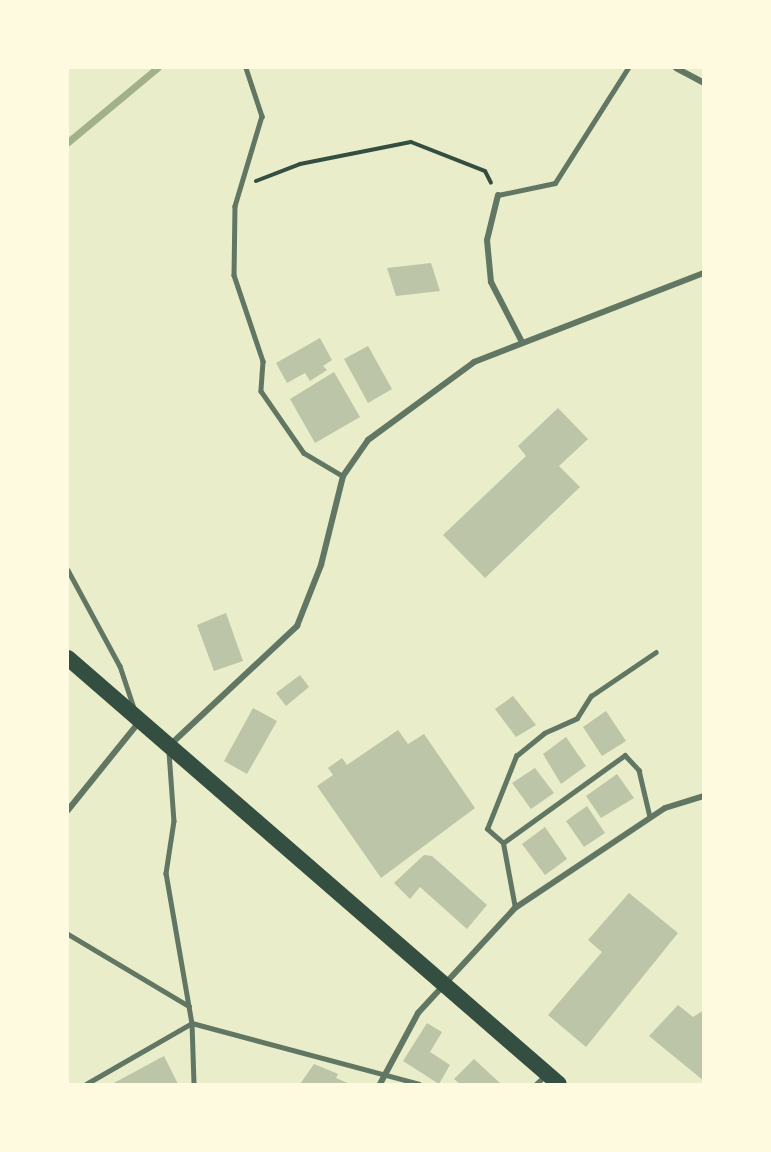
<!DOCTYPE html>
<style>
body{margin:0}
#map{position:relative;width:771px;height:1152px;overflow:hidden;background:#e9edc9;font-family:Raleway,sans-serif}
div>[style]{position:absolute}
[style*='--x']{left:calc(var(--x)*1px);top:calc(var(--y)*1px);width:calc(var(--w)*1px);rotate:calc(var(--a)*1deg)}
.stream>*{height:7px;margin:-3.5px;padding:0 3.5px;transform-origin:3.5px;border-radius:3.5px;background:#a3b18a}
.building>*{inset:0;background:#bcc5a7}
.path>*{height:4px;margin:-2px;padding:0 2px;transform-origin:2px;border-radius:2px;background:#344e41}
.service>*{height:4.5px;margin:-2.25px;padding:0 2.25px;transform-origin:2.25px;border-radius:2.25px;background:#617663}
.minor>*{height:6px;margin:-3px;padding:0 3px;transform-origin:3px;border-radius:3px;background:#617663}
.trunk>*{height:16px;margin:-8px;padding:0 8px;transform-origin:8px;border-radius:8px;background:#344e41}
span{translate:-50% -50%;white-space:nowrap;text-align:center;line-height:1.15;-webkit-text-stroke:4.5px #fefae0;paint-order:stroke}
.frame{position:absolute;inset:0;border:69px solid #fefae0;pointer-events:none}
</style>
<div id="map">
<div class="stream">
<i style="--x:68;--y:142;--w:116;--a:-39.7"></i>
</div>
<div class="building">
<i style="clip-path:polygon(431px 263px,440px 291px,396px 296px,387px 268px)"></i>
<i style="clip-path:polygon(320px 338px,332px 360px,323px 366px,327px 370px,310px 381px,305px 373px,287px 383px,276px 363px)"></i>
<i style="clip-path:polygon(368px 346px,392px 389px,368px 403px,344px 359px)"></i>
<i style="clip-path:polygon(334px 372px,360px 417px,315px 443px,290px 399px)"></i>
<i style="clip-path:polygon(558px 408px,588px 439px,559px 466px,580px 487px,485px 578px,443px 535px,526px 456px,518px 446px)"></i>
<i style="clip-path:polygon(226px 613px,243px 661px,214px 671px,197px 625px)"></i>
<i style="clip-path:polygon(300px 675px,309px 687px,286px 706px,276px 693px)"></i>
<i style="clip-path:polygon(513px 696px,536px 725px,516px 737px,495px 709px)"></i>
<i style="clip-path:polygon(253px 708px,277px 721px,247px 774px,224px 761px)"></i>
<i style="clip-path:polygon(606px 711px,626px 741px,602px 756px,583px 727px)"></i>
<i style="clip-path:polygon(398px 730px,408px 744px,424px 734px,475px 808px,381px 878px,317px 786px,333px 775px,328px 768px,342px 758px,347px 765px)"></i>
<i style="clip-path:polygon(566px 737px,586px 766px,561px 784px,543px 754px)"></i>
<i style="clip-path:polygon(535px 768px,554px 793px,531px 809px,512px 783px)"></i>
<i style="clip-path:polygon(617px 774px,634px 798px,601px 818px,586px 796px)"></i>
<i style="clip-path:polygon(587px 806px,605px 833px,584px 847px,566px 821px)"></i>
<i style="clip-path:polygon(545px 827px,567px 859px,545px 875px,522px 844px)"></i>
<i style="clip-path:polygon(424px 855px,432px 856px,487px 905px,467px 929px,420px 887px,410px 899px,394px 883px)"></i>
<i style="clip-path:polygon(629px 893px,678px 933px,586px 1047px,548px 1015px,602px 952px,588px 940px)"></i>
<i style="clip-path:polygon(678px 1005px,693px 1017px,704px 1010px,704px 1081px,649px 1036px)"></i>
<i style="clip-path:polygon(427px 1023px,442px 1032px,430px 1052px,450px 1065px,439px 1084px,403px 1061px)"></i>
<i style="clip-path:polygon(164px 1056px,178px 1084px,112px 1084px)"></i>
<i style="clip-path:polygon(474px 1059px,501px 1084px,460px 1084px,454px 1079px)"></i>
<i style="clip-path:polygon(314px 1064px,338px 1074px,336px 1078px,350px 1084px,300px 1084px)"></i>
</div>
<div class="path">
<i style="--x:256;--y:181;--w:47;--a:-21.1"></i>
<i style="--x:300;--y:164;--w:113;--a:-11.2"></i>
<i style="--x:411;--y:142;--w:79;--a:21.4"></i>
<i style="--x:485;--y:171;--w:13;--a:63"></i>
</div>
<div class="service">
<i style="--x:246;--y:68;--w:51;--a:71.6"></i>
<i style="--x:262;--y:116;--w:94;--a:106.7"></i>
<i style="--x:235;--y:206;--w:69;--a:90.8"></i>
<i style="--x:234;--y:275;--w:91;--a:71.4"></i>
<i style="--x:263;--y:361;--w:30;--a:94"></i>
<i style="--x:261;--y:391;--w:75;--a:55.3"></i>
<i style="--x:304;--y:453;--w:45;--a:30.5"></i>
<i style="--x:498;--y:195;--w:58;--a:-11.9"></i>
<i style="--x:555;--y:183;--w:136;--a:-57.6"></i>
<i style="--x:68;--y:570;--w:109;--a:61.6"></i>
<i style="--x:120;--y:666;--w:44;--a:71.6"></i>
<i style="--x:169;--y:752;--w:69;--a:85.9"></i>
<i style="--x:174;--y:821;--w:53;--a:98.7"></i>
<i style="--x:166;--y:873;--w:152;--a:80.2"></i>
<i style="--x:192;--y:1023;--w:61;--a:88.1"></i>
<i style="--x:503;--y:843;--w:150;--a:-35.8"></i>
<i style="--x:625;--y:755;--w:21;--a:47"></i>
<i style="--x:639;--y:770;--w:48;--a:76.8"></i>
<i style="--x:515;--y:908;--w:66;--a:-100.5"></i>
<i style="--x:503;--y:843;--w:21;--a:-139"></i>
<i style="--x:487;--y:829;--w:79;--a:-68.3"></i>
<i style="--x:516;--y:756;--w:36;--a:-39"></i>
<i style="--x:544;--y:733;--w:36;--a:-24"></i>
<i style="--x:577;--y:718;--w:26;--a:-58"></i>
<i style="--x:591;--y:696;--w:78;--a:-34.1"></i>
<i style="--x:68;--y:934;--w:141;--a:30.8"></i>
<i style="--x:86;--y:1084;--w:122;--a:-29.9"></i>
<i style="--x:192;--y:1023;--w:235;--a:15"></i>
<i style="--x:536;--y:1084;--w:12;--a:-42"></i>
</div>
<div class="minor">
<i style="--x:676;--y:68;--w:32;--a:28"></i>
<i style="--x:498;--y:195;--w:46;--a:103.7"></i>
<i style="--x:487;--y:240;--w:42;--a:84.6"></i>
<i style="--x:491;--y:282;--w:68;--a:62.7"></i>
<i style="--x:171;--y:744;--w:173;--a:-43.1"></i>
<i style="--x:297;--y:626;--w:66;--a:-68.5"></i>
<i style="--x:321;--y:565;--w:92;--a:-76.1"></i>
<i style="--x:343;--y:476;--w:44;--a:-55.2"></i>
<i style="--x:368;--y:440;--w:132;--a:-36.3"></i>
<i style="--x:474;--y:362;--w:247;--a:-21.2"></i>
<i style="--x:68;--y:810;--w:113;--a:-51.1"></i>
<i style="--x:380;--y:1084;--w:81;--a:-61.8"></i>
<i style="--x:418;--y:1013;--w:143;--a:-47.3"></i>
<i style="--x:515;--y:908;--w:180;--a:-33.7"></i>
<i style="--x:665;--y:808;--w:41;--a:-17.1"></i>
</div>
<div class="trunk">
<i style="--x:68;--y:658;--w:650;--a:40.95"></i>
</div>
<div class="frame"></div>
</div>
